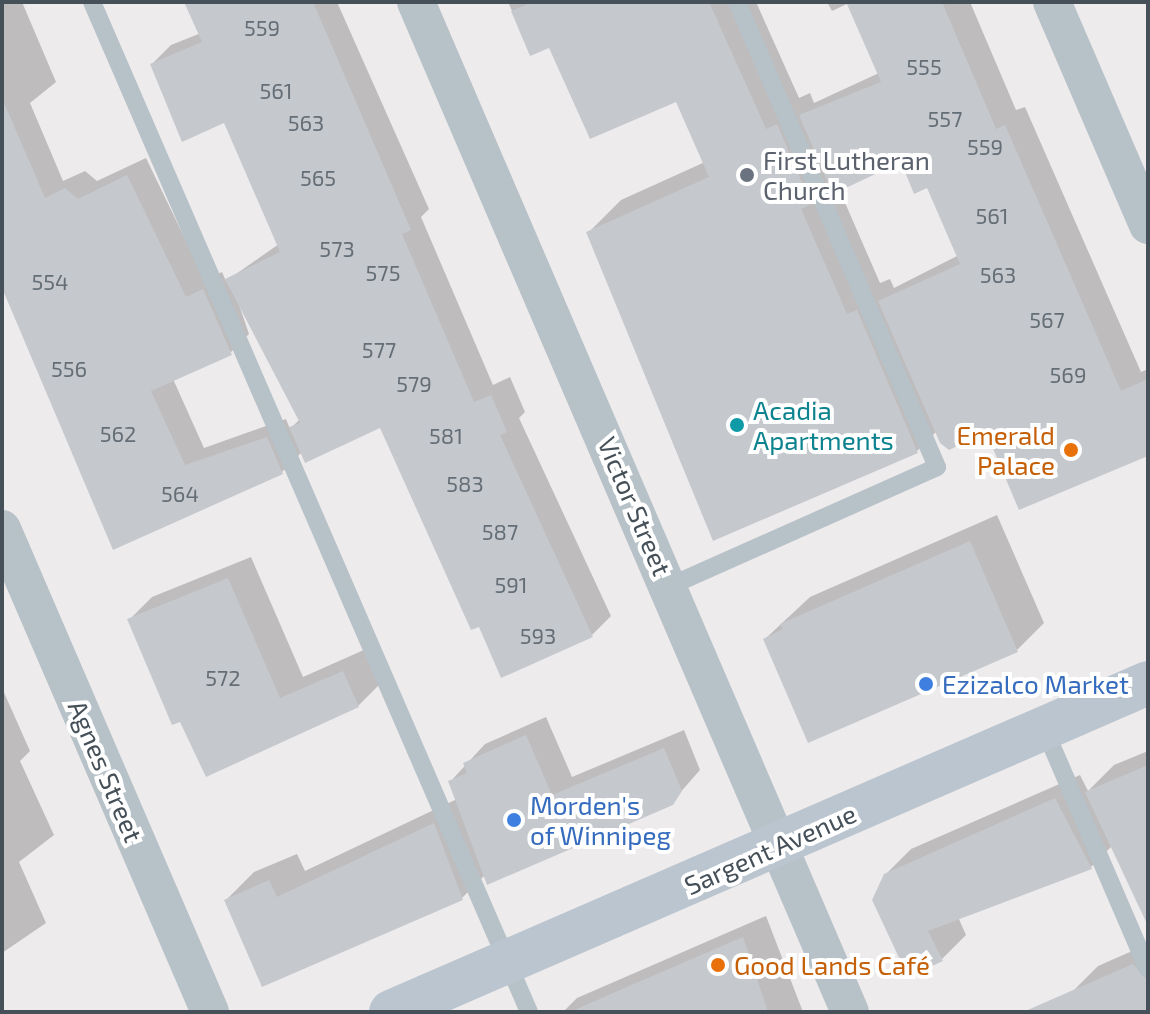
<!DOCTYPE html>
<html>
<head>
<meta charset="utf-8">
<style>
	body { margin:0 }
	#map { position:relative; width:1150px; height:1014px; overflow:hidden; background:#eeebec; font-family:"Exo 2",sans-serif }
	div>[style] { position:absolute }
	.shadow>* { inset:0; background:#0003 }
	.building>* { inset:0; background:#c5c9ce }
	.service>* { height:18px; margin:-9px; padding:0 9px; transform-origin:9px; border-radius:9px; background:#b7c1c8 }
	.minor>* { height:38px; margin:-19px; padding:0 19px; transform-origin:19px; border-radius:19px; background:#b7c1c8 }
	.secondary>* { height:44px; margin:-22px; padding:0 22px; transform-origin:22px; border-radius:22px; background:#bac5cf }
	.dots>* { width:22px; height:22px; translate:-50% -50%; box-sizing:border-box; border:4px solid #fff; border-radius:50% }
	span { translate:-50% -50%; white-space:nowrap; text-align:center; line-height:1.15; -webkit-text-stroke:8px #fff; paint-order:stroke }
	.number-label { font-size:22px; color:#656e76 }
	.number-label span { -webkit-text-stroke-width:0 }
	.worship-label { font-size:26px; color:#5b616d }
	.left { translate:0 -50%; text-align:left }
	.culture-label { font-size:26px; color:#0d838f }
	.food-label { font-size:26px; color:#c56008 }
	.right { translate:-100% -50%; text-align:right }
	.street-label { font-size:26px; color:#455058 }
	.shop-label { font-size:26px; color:#366cbe }
	.frame { position:absolute; inset:0; border:4px solid #455058; pointer-events:none }
</style>
</head>
<body>
<div id="map">
	<div class="shadow">
		<div style="clip-path:polygon(evenodd,2px 2px,22px 2px,56px 82px,30px 103px,63px 181px,85px 171px,97px 181px,146px 158px,205px 280px,222px 272px,226px 281px,279px 244px,225px 120px,152px 64px,171px 45px,201px 33px,186px 2px,337px 2px,429px 209px,421px 217px,493px 385px,510px 377px,525px 412px,519px 418px,611px 616px,592px 635px,480px 624px,381px 426px,302px 452px,282px 472px,114px 547px,2px 273px,2px 2px,235px 293px,300px 419px,290px 429px,286px 419px,204px 448px,173px 379px,230px 353px,249px 334px,235px 293px)"></div>
		<div style="clip-path:polygon(evenodd,508px 2px,756px 2px,799px 98px,810px 93px,814px 103px,879px 73px,849px 3px,832px 11px,827px 2px,970px 2px,1016px 110px,1025px 107px,1141px 372px,1148px 369px,1148px 453px,987px 430px,937px 431px,917px 451px,588px 233px,621px 200px,705px 162px,677px 99px,550px 45px,531px 53px,508px 2px,902px 160px,928px 186px,959px 255px,894px 288px,890px 279px,880px 283px,839px 189px,902px 160px)"></div>
		<div style="clip-path:polygon(997px 515px,1044px 623px,1017px 650px,765px 639px,810px 597px)"></div>
		<div style="clip-path:polygon(251px 557px,303px 677px,366px 649px,381px 683px,358px 706px,182px 719px,130px 619px,152px 597px)"></div>
		<div style="clip-path:polygon(2px 688px,30px 751px,20px 761px,54px 835px,19px 862px,46px 923px,2px 953px)"></div>
		<div style="clip-path:polygon(546px 717px,572px 777px,684px 730px,700px 770px,671px 803px,485px 875px,462px 898px,226px 900px,254px 872px,297px 854px,305px 871px,457px 799px,450px 782px,485px 744px)"></div>
		<div style="clip-path:polygon(1148px 751px,1148px 924px,1112px 846px,1091px 867px,958px 917px,966px 935px,942px 959px,885px 875px,911px 849px,1080px 775px,1088px 791px,1114px 765px)"></div>
		<div style="clip-path:polygon(766px 916px,803px 1012px,563px 1012px,577px 998px)"></div>
		<div style="clip-path:polygon(1148px 944px,1148px 1012px,1025px 1012px,1074px 990px,1098px 966px)"></div>
	</div>
	<div class="building">
		<div style="clip-path:polygon(184px 2px,313px 2px,411px 230px,402px 234px,474px 402px,491px 395px,507px 432px,500px 435px,593px 637px,501px 678px,479px 627px,471px 630px,380px 428px,305px 463px,289px 427px,300px 423px,225px 279px,280px 252px,224px 123px,182px 142px,150px 64px,202px 42px)"></div>
		<div style="clip-path:polygon(532px 2px,709px 2px,766px 129px,777px 124px,811px 204px,801px 209px,847px 314px,857px 310px,918px 453px,713px 541px,586px 232px,709px 177px,676px 102px,590px 139px,549px 48px,530px 56px,511px 11px)"></div>
		<div style="clip-path:polygon(846px 2px,942px 2px,996px 129px,1005px 125px,1121px 391px,1148px 379px,1148px 456px,1019px 510px,986px 432px,949px 450px,940px 443px,878px 301px,960px 264px,927px 188px,914px 194px,901px 162px,833px 194px,799px 115px,881px 82px)"></div>
		<div style="clip-path:polygon(2px 98px,45px 198px,65px 188px,78px 199px,127px 175px,186px 297px,203px 289px,232px 355px,151px 391px,185px 465px,267px 437px,283px 474px,113px 550px,2px 288px)"></div>
		<div style="clip-path:polygon(970px 541px,1018px 652px,808px 743px,763px 639px,783px 629px,780px 624px)"></div>
		<div style="clip-path:polygon(228px 578px,280px 698px,343px 671px,359px 707px,206px 777px,180px 722px,172px 725px,127px 619px)"></div>
		<div style="clip-path:polygon(526px 735px,552px 795px,664px 748px,682px 791px,673px 805px,487px 885px,448px 781px,467px 773px,463px 763px)"></div>
		<div style="clip-path:polygon(1148px 765px,1148px 926px,1085px 792px)"></div>
		<div style="clip-path:polygon(1055px 798px,1092px 869px,928px 931px,943px 961px,908px 977px,872px 900px,884px 874px)"></div>
		<div style="clip-path:polygon(434px 823px,463px 900px,262px 987px,224px 900px,269px 880px,277px 897px)"></div>
		<div style="clip-path:polygon(743px 937px,768px 1012px,570px 1012px,650px 977px)"></div>
		<div style="clip-path:polygon(1133px 964px,1148px 981px,1148px 1012px,1023px 1012px)"></div>
	</div>
	<div class="service">
		<div style="left:92px;top:2px;width:1100px;rotate:66.6deg"></div>
		<div style="left:670px;top:586px;width:292px;rotate:-24deg"></div>
		<div style="left:937px;top:467px;width:506px;rotate:-113.27deg"></div>
		<div style="left:1044px;top:728px;width:262px;rotate:66.7deg"></div>
	</div>
	<div class="minor">
		<div style="left:416px;top:2px;width:1099px;rotate:66.75deg"></div>
		<div style="left:1052px;top:2px;width:243px;rotate:66.7deg"></div>
		<div style="left:2px;top:529px;width:526px;rotate:66.7deg"></div>
	</div>
	<div class="secondary">
		<div style="left:391px;top:1012px;width:825px;rotate:-23.49deg"></div>
	</div>
	<div class="dots">
		<div style="left:747px;top:175px;background:#6b7280"></div>
		<div style="left:737px;top:425px;background:#0f9aa8"></div>
		<div style="left:1071px;top:450px;background:#e8710a"></div>
		<div style="left:926px;top:684px;background:#3f7fe0"></div>
		<div style="left:514px;top:820px;background:#3f7fe0"></div>
		<div style="left:718px;top:965px;background:#e8710a"></div>
	</div>
	<div class="number-label">
		<span style="left:262px;top:28px">559</span>
		<span style="left:924px;top:67px">555</span>
		<span style="left:276px;top:91px">561</span>
		<span style="left:945px;top:119px">557</span>
		<span style="left:306px;top:123px">563</span>
		<span style="left:985px;top:147px">559</span>
		<span style="left:318px;top:178px">565</span>
		<span style="left:992px;top:216px">561</span>
		<span style="left:337px;top:249px">573</span>
		<span style="left:383px;top:273px">575</span>
		<span style="left:998px;top:275px">563</span>
		<span style="left:50px;top:282px">554</span>
		<span style="left:1047px;top:320px">567</span>
		<span style="left:379px;top:350px">577</span>
		<span style="left:69px;top:369px">556</span>
		<span style="left:1068px;top:375px">569</span>
		<span style="left:414px;top:384px">579</span>
		<span style="left:118px;top:434px">562</span>
		<span style="left:446px;top:436px">581</span>
		<span style="left:465px;top:484px">583</span>
		<span style="left:180px;top:494px">564</span>
		<span style="left:500px;top:532px">587</span>
		<span style="left:511px;top:585px">591</span>
		<span style="left:538px;top:636px">593</span>
		<span style="left:223px;top:678px">572</span>
	</div>
	<div class="worship-label">
		<span class="left" style="left:763px;top:175px">First Lutheran<br>Church</span>
	</div>
	<div class="culture-label">
		<span class="left" style="left:753px;top:425px">Acadia<br>Apartments</span>
	</div>
	<div class="food-label">
		<span class="right" style="left:1055px;top:450px">Emerald<br>Palace</span>
		<span class="left" style="left:734px;top:965px">Good Lands Café</span>
	</div>
	<div class="street-label">
		<span style="left:635px;top:506px;rotate:67deg">Victor Street</span>
		<span style="left:106px;top:771px;rotate:67deg">Agnes Street</span>
		<span style="left:770px;top:849px;rotate:-24deg">Sargent Avenue</span>
	</div>
	<div class="shop-label">
		<span class="left" style="left:942px;top:684px">Ezizalco Market</span>
		<span class="left" style="left:530px;top:820px">Morden's<br>of Winnipeg</span>
	</div>
	<div class="frame"></div>
</div>
</body>
</html>
